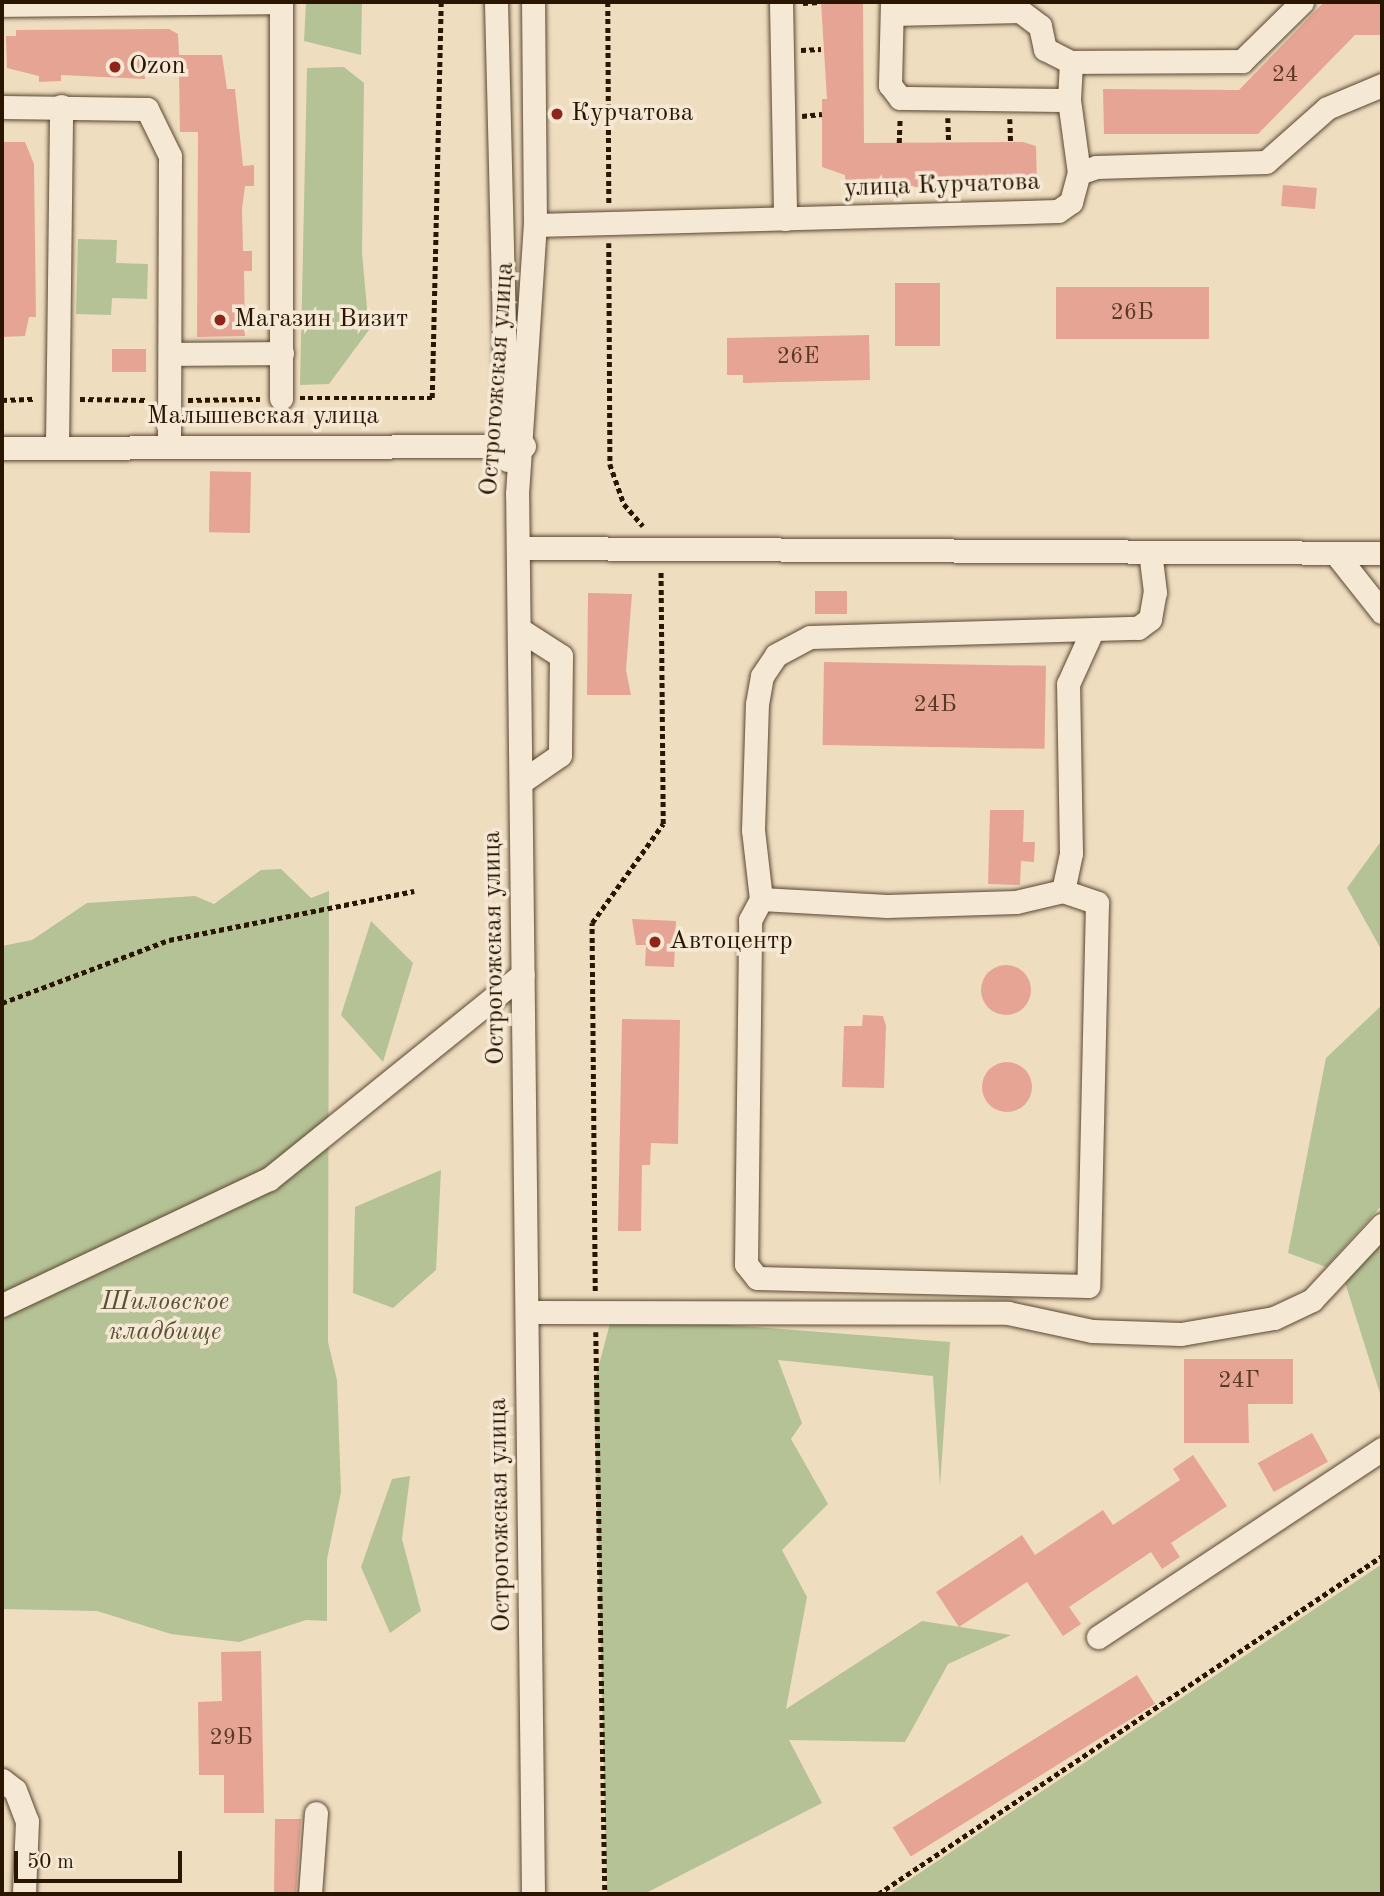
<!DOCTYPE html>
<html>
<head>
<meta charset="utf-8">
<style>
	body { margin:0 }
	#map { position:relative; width:1384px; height:1896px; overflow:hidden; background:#efddc0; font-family:"Old Standard TT",serif }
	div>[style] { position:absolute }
	.green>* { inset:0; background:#b5c296 }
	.building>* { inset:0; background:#e6a494; transform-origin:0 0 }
	.round { border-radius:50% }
	.path>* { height:4.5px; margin-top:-2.25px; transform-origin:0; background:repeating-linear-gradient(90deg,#291500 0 5px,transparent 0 8.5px) }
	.roads { filter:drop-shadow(0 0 2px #5a4730) drop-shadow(0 0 2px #5a4730) }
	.minor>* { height:23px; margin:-11.5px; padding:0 11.5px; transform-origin:11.5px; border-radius:11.5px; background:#f5e9d6 }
	.dots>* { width:19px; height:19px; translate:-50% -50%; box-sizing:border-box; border:4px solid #f5e9d6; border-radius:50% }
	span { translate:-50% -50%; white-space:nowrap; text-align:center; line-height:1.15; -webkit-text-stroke:7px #f5e9d6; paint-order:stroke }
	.number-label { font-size:23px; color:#583925 }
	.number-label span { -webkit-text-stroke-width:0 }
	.poi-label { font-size:26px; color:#291500 }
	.left { translate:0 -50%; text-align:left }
	.street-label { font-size:26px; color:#291500 }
	.park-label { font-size:26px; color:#5a5234; font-style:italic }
	.frame { position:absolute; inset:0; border:4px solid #291500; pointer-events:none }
	.scale { position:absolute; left:14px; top:1851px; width:168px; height:32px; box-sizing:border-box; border:4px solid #291500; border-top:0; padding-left:9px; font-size:21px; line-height:24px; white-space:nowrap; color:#291500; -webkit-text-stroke:5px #f5e9d6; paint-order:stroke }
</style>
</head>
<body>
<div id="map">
	<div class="green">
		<div style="clip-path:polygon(306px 2px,362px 2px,361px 55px,304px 41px)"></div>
		<div style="clip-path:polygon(344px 67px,364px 83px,362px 253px,369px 330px,329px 384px,300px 385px,307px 68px)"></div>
		<div style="clip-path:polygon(78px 239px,117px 240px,116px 263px,148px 264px,147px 299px,112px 298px,111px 315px,76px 314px)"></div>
		<div style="clip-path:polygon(1382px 840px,1382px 951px,1347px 888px)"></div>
		<div style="clip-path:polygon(281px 869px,311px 898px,329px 891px,328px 1342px,337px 1380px,341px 1492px,327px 1559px,327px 1621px,306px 1620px,239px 1642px,171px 1634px,97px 1611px,2px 1609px,2px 946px,32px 940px,87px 903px,195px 896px,214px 904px,261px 870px)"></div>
		<div style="clip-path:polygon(371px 921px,413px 963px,383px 1062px,341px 1015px)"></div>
		<div style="clip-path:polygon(1382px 1005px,1382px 1205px,1326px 1267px,1288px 1253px,1326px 1058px)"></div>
		<div style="clip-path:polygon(441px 1170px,436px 1270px,393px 1308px,353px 1293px,355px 1207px)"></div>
		<div style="clip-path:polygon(1382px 1241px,1382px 1400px,1343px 1276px)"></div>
		<div style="clip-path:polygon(612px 1316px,950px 1342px,940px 1486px,933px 1376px,778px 1360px,802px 1423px,791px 1439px,828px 1504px,782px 1550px,807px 1597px,786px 1709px,922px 1621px,1011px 1635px,948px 1664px,905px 1742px,789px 1740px,822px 1803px,644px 1894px,607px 1894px,594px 1383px)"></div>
		<div style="clip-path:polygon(410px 1476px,402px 1539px,421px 1611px,390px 1633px,361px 1567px,392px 1479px)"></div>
		<div style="clip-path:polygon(1382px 1564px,1382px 1894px,888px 1894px)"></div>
	</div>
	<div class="building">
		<div style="clip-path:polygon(821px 2px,863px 2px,864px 143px,1023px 142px,1036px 146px,1037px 185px,846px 188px,845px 175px,822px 167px,822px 99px,827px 99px)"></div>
		<div style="clip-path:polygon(1324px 2px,1382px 2px,1382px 35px,1355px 35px,1258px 134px,1104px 134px,1103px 89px,1239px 90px)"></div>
		<div style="clip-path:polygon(169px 29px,178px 34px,179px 55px,222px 55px,227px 89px,235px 89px,243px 166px,254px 165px,254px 186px,245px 186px,242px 209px,243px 251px,252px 251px,252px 271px,244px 271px,245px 336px,197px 337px,198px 132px,180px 132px,179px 73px,145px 73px,145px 79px,61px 75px,61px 81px,39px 82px,39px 76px,7px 68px,6px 36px,16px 36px,16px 30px)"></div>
		<div style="clip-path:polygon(2px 142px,25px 142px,34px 164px,36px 317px,29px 317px,25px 336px,2px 337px)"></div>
		<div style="left:1283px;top:185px;width:34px;height:21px;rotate:5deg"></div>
		<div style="left:895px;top:283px;width:45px;height:63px"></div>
		<div style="left:1056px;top:287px;width:153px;height:52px"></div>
		<div style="clip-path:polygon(869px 335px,870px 380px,743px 383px,743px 375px,727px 375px,727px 338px)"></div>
		<div style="left:112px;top:349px;width:34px;height:23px"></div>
		<div style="left:251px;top:472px;width:61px;height:41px;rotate:91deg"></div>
		<div style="left:815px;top:591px;width:32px;height:23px"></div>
		<div style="clip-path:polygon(588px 593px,632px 594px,626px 670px,631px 695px,587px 695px)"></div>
		<div style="left:824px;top:662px;width:222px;height:83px;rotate:1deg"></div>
		<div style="clip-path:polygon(990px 810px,1024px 810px,1023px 842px,1035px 842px,1034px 862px,1021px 861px,1020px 885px,988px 884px)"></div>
		<div style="clip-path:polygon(632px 919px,676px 921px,674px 967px,645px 966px,646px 945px,636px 945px)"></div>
		<div class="round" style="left:981px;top:965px;width:50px;height:50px"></div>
		<div style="clip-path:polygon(863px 1015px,883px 1016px,886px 1026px,884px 1088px,842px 1087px,844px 1026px,862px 1026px)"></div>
		<div style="clip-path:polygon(622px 1019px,680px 1020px,678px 1144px,651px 1143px,650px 1165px,642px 1165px,641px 1231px,618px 1231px)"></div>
		<div class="round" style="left:982px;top:1062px;width:50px;height:50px"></div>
		<div style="clip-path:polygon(1184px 1359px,1293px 1359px,1293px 1404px,1248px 1404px,1249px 1443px,1184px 1443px)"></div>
		<div style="left:1312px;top:1433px;width:33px;height:62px;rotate:61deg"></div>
		<div style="clip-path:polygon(1193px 1455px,1227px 1506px,1171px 1543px,1180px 1557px,1162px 1569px,1151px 1552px,1069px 1607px,1081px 1624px,1063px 1636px,1027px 1582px,959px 1627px,936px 1592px,1022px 1535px,1035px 1555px,1103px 1510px,1113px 1525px,1180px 1480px,1173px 1469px)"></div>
		<div style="clip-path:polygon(261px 1651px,264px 1813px,224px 1813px,224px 1775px,199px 1775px,198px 1702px,222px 1701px,221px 1652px)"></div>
		<div style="left:1137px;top:1675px;width:34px;height:288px;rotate:58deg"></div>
		<div style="clip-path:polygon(275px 1819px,301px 1819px,296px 1894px,274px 1894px)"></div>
	</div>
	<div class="path">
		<div style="left:608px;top:2px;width:201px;rotate:89.7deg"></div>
		<div style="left:803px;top:3px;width:16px;rotate:-4deg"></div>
		<div style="left:801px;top:50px;width:20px;rotate:-3deg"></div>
		<div style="left:802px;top:116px;width:20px;rotate:-6deg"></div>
		<div style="left:948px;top:118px;width:23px;rotate:88deg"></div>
		<div style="left:1010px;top:119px;width:24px;rotate:88deg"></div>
		<div style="left:899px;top:143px;width:24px;rotate:-88deg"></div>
		<div style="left:609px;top:243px;width:221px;rotate:89.7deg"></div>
		<div style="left:610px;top:464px;width:42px;rotate:70.7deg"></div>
		<div style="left:624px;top:504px;width:29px;rotate:49deg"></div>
		<div style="left:300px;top:398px;width:132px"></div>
		<div style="left:432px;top:398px;width:396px;rotate:-88.7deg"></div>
		<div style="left:80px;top:399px;width:68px;rotate:0.8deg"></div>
		<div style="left:2px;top:400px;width:34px;rotate:-2deg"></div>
		<div style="left:188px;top:400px;width:72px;rotate:-0.8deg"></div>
		<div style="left:2px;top:1003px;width:178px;rotate:-20.7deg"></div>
		<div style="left:169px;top:940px;width:250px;rotate:-11.3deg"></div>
		<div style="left:595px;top:1291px;width:368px;rotate:-90.5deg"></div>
		<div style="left:592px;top:923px;width:122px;rotate:-54.4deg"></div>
		<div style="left:663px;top:824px;width:253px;rotate:-90.5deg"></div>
		<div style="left:596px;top:1332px;width:562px;rotate:89.08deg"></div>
		<div style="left:878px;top:1894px;width:607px;rotate:-33.85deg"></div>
	</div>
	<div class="roads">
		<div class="minor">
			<div style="left:496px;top:2px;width:458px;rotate:88.6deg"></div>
			<div style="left:781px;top:2px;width:217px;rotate:88.9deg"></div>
			<div style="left:892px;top:2px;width:83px;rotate:91.4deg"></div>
			<div style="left:890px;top:85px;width:16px;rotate:52deg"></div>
			<div style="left:900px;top:98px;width:169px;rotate:0.7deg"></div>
			<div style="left:1069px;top:100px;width:74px;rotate:82.2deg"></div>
			<div style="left:2px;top:5px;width:279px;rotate:-0.6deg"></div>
			<div style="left:892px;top:14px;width:128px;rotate:-1.3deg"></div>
			<div style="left:1020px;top:11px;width:25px;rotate:37deg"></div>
			<div style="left:1040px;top:26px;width:24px;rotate:78deg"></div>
			<div style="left:1045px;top:49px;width:29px;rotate:27deg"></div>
			<div style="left:1069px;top:100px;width:38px;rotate:-87deg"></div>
			<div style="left:1071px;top:62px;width:171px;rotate:-0.3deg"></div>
			<div style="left:1242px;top:61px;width:84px;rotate:-44.5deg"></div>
			<div style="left:2px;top:107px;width:145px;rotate:0.8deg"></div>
			<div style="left:147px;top:109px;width:52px;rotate:63.9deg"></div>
			<div style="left:170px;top:156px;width:288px;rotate:90.2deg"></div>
			<div style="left:535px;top:225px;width:523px;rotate:-1.53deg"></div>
			<div style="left:1058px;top:211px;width:16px;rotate:-35deg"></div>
			<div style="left:1071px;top:202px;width:30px;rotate:-75deg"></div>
			<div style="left:1079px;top:173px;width:18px;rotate:-19deg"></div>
			<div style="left:1096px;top:167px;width:170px;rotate:-1.7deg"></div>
			<div style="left:1266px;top:162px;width:81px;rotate:-41.5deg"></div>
			<div style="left:1327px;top:108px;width:60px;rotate:-22.7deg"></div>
			<div style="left:170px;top:354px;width:112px;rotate:-0.5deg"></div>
			<div style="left:281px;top:398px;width:396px;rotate:-90deg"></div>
			<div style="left:57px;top:447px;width:341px;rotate:-89.3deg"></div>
			<div style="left:2px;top:448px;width:522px;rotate:-0.22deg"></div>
			<div style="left:519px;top:548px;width:863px;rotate:0.33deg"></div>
			<div style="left:1336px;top:554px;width:74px;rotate:51.6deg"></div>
			<div style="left:519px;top:629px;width:50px;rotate:32.7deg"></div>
			<div style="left:561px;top:656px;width:99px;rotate:90.6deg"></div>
			<div style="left:560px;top:755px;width:47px;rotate:145.3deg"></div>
			<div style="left:1063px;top:891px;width:36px;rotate:19deg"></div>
			<div style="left:1097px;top:903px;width:383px;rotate:91.3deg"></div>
			<div style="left:1088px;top:1286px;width:331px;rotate:-178.6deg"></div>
			<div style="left:757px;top:1278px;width:18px;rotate:-128deg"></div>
			<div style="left:746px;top:1264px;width:344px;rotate:-89.3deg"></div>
			<div style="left:750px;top:920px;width:24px;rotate:-62deg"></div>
			<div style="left:761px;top:899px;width:126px;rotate:3.2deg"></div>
			<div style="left:887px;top:906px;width:129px;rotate:-1.8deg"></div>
			<div style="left:1016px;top:902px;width:48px;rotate:-13.2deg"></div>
			<div style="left:1063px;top:891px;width:39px;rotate:-78deg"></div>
			<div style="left:1071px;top:853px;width:169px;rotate:-91deg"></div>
			<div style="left:1068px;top:684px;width:58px;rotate:-65.6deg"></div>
			<div style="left:761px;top:899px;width:69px;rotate:-96.6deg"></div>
			<div style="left:753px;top:830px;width:126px;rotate:-88.2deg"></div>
			<div style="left:757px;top:704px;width:28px;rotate:-80deg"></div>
			<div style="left:762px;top:676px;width:25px;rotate:-56deg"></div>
			<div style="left:776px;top:655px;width:38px;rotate:-28deg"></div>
			<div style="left:810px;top:637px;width:328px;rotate:-1.6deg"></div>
			<div style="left:1138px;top:628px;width:15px;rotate:-37deg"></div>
			<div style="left:1150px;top:619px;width:27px;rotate:-80deg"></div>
			<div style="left:1155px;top:592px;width:38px;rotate:-97deg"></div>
			<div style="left:2px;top:1305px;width:295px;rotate:-25.3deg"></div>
			<div style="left:269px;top:1179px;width:326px;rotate:-38.9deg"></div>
			<div style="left:527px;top:1312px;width:481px;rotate:0.1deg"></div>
			<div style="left:1008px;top:1313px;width:86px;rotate:12.1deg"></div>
			<div style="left:1092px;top:1331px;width:89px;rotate:1.9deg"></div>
			<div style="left:1181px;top:1334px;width:94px;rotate:-9.8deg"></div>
			<div style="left:1274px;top:1318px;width:42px;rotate:-25.3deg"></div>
			<div style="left:1312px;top:1300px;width:103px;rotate:-47deg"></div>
			<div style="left:1098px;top:1637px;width:341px;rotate:-33.5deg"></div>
			<div style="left:2px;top:1780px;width:16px;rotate:38deg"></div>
			<div style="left:15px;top:1790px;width:33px;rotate:69deg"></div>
			<div style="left:27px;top:1821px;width:73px;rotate:92.4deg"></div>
			<div style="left:310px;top:1894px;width:81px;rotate:-85.8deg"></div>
			<div style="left:533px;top:1894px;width:1400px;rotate:-90.65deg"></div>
			<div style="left:517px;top:494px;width:270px;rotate:-86.2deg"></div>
			<div style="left:535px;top:225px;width:223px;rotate:-90.5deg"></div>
		</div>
	</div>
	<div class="dots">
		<div style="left:115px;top:67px;background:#8f2418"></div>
		<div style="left:557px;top:114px;background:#8f2418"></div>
		<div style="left:220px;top:320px;background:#8f2418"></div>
		<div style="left:655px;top:942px;background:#8f2418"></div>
	</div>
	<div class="number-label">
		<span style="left:1285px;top:75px">24</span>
		<span style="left:1132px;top:313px">26Б</span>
		<span style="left:798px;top:357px">26Е</span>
		<span style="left:935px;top:705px">24Б</span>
		<span style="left:1239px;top:1381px">24Г</span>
		<span style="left:231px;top:1738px">29Б</span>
	</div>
	<div class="poi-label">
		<span class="left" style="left:129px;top:67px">Ozon</span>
		<span class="left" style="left:571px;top:114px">Курчатова</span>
		<span class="left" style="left:234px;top:320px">Магазин Визит</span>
		<span class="left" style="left:669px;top:942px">Автоцентр</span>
	</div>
	<div class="street-label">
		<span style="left:942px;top:186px;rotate:-2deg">улица Курчатова</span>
		<span style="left:498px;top:379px;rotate:-86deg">Острогожская улица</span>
		<span style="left:263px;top:417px">Малышевская улица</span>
		<span style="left:495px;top:948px;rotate:-91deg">Острогожская улица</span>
		<span style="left:501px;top:1515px;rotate:-91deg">Острогожская улица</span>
	</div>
	<div class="park-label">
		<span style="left:165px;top:1318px">Шиловское<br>кладбище</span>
	</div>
	<div class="frame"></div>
	<div class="scale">50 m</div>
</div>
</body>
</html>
